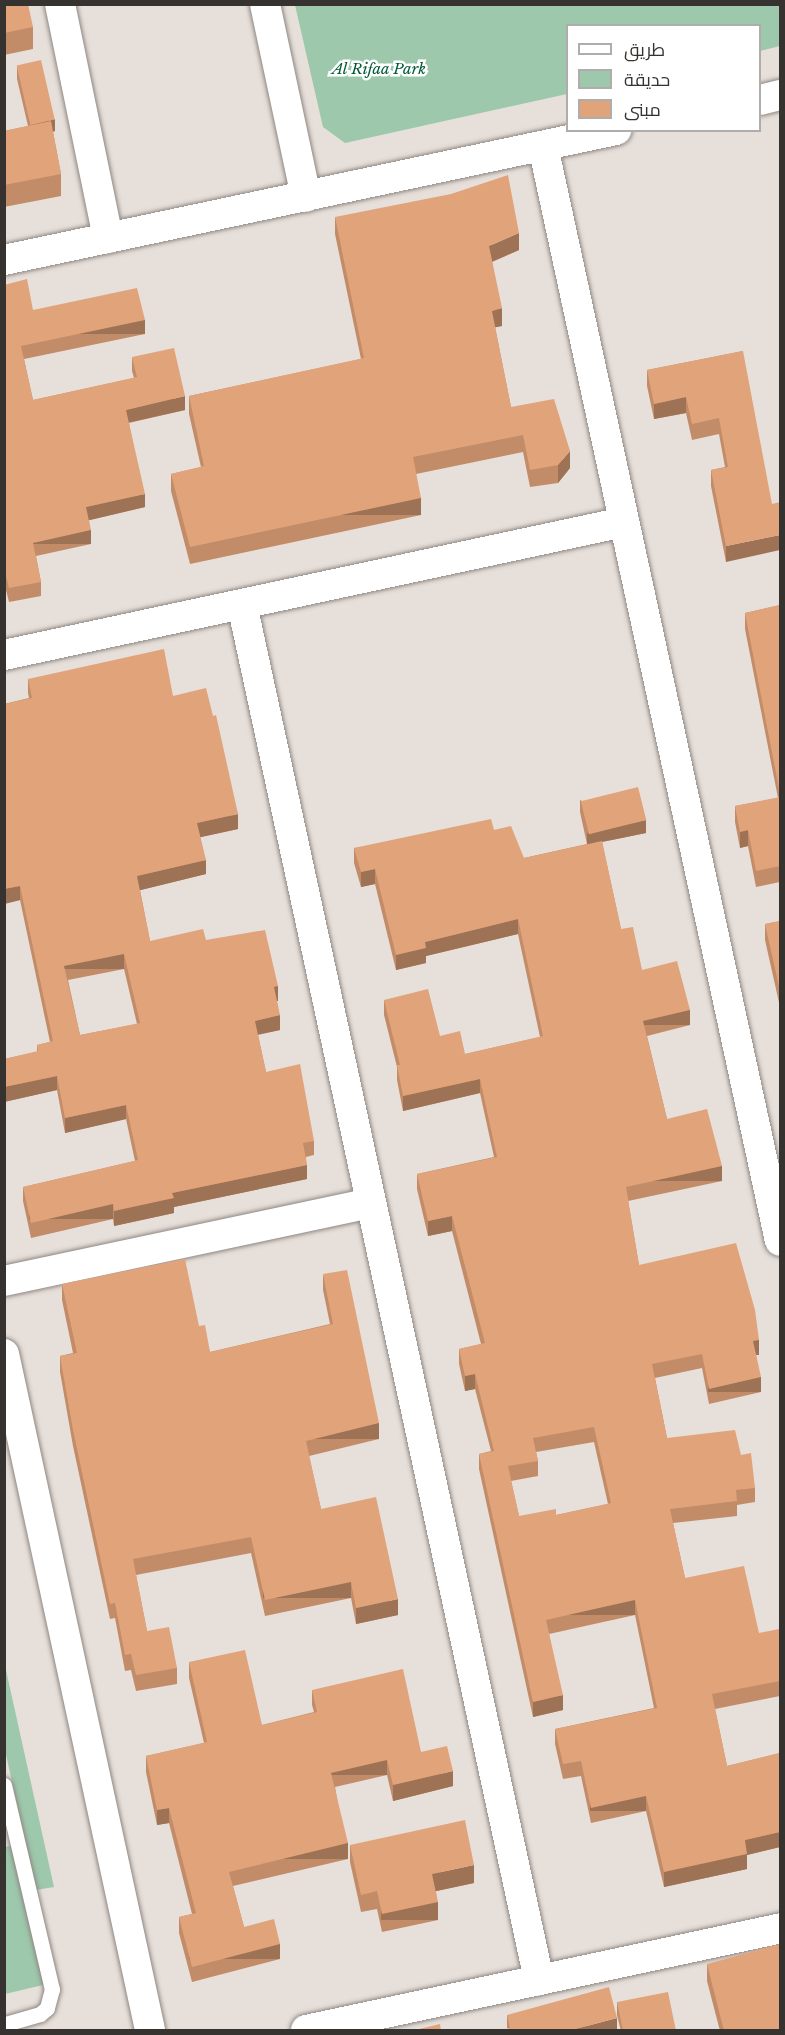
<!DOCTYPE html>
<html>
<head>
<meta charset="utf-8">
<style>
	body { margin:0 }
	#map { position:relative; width:785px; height:2035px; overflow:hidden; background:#e7dfd9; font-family:"Libre Baskerville",Cairo,serif }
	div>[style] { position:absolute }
	.green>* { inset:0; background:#9dc8ac }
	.roads { filter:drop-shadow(0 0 2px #8f8782) drop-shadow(0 0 2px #8f8782) }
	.lane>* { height:15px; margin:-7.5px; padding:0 7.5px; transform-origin:7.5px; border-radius:7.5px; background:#fff }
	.street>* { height:30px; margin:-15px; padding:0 15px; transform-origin:15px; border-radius:15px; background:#fff }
	.wall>* { inset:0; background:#c28c69 }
	.shaded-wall>* { inset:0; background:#9e7255; transform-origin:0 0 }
	.building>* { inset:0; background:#e1a37a; transform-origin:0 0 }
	span { translate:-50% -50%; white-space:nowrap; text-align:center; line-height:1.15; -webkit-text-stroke:5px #fff; paint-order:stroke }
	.park-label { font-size:15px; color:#035b34; font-style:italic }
	.frame { position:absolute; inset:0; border:6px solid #353230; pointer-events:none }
	.legend { position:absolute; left:566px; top:24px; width:195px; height:108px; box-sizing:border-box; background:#fff; border:2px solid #aeadac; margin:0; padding:8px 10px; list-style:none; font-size:18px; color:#353230 }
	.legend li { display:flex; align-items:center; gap:12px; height:30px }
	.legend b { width:30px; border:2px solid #aeadac }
</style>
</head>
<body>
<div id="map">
	<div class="green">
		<div style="clip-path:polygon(295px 5px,780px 5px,780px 46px,760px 51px,760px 26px,568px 26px,567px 94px,345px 143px,323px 127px)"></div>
		<div style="clip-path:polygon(4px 1661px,54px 1887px,36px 1890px,5px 1750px)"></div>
		<div style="clip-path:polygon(15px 1845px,47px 1984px,5px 1994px,4px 1847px)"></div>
	</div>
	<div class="roads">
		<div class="lane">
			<div style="left:4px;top:1785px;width:210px;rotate:76.8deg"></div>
			<div style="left:52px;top:1989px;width:20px;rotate:105deg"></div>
			<div style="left:47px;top:2008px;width:9px;rotate:139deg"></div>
			<div style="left:40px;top:2014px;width:37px;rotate:164deg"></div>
		</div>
		<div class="street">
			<div style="left:60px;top:4px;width:239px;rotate:78.4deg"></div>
			<div style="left:265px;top:4px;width:197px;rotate:78deg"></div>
			<div style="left:760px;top:100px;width:21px;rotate:-14deg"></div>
			<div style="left:543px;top:146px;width:1120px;rotate:77.79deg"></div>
			<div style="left:4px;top:260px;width:626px;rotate:-11.99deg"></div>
			<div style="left:242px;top:604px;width:1408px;rotate:77.82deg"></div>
			<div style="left:4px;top:655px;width:634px;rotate:-12.11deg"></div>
			<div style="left:4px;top:1281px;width:375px;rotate:-12deg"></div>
			<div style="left:4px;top:1354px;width:692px;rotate:77.81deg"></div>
			<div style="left:306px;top:2030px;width:485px;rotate:-12.1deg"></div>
		</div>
	</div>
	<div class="wall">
		<div style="clip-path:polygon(4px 4px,33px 27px,33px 49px,4px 55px)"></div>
		<div style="clip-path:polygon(17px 66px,55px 131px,53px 132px,61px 174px,61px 196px,4px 207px,4px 131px,28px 126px,17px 79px)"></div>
		<div style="clip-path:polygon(335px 217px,519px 250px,492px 262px,502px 326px,495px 327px,511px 407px,570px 468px,558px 483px,530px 487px,523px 452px,416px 474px,421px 515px,190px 564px,171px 491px,171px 474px,201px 467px,189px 414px,189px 396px,361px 359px,335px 234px)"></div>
		<div style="clip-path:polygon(4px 285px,33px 310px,145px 334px,24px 359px,33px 400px,134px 378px,132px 371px,132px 357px,185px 410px,129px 423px,145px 507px,89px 520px,91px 544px,36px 556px,41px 582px,41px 596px,9px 602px,4px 582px)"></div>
		<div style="clip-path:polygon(743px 351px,726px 562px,711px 486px,711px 470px,725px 467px,719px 434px,692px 440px,686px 413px,654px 419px,647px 386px,647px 370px)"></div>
		<div style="clip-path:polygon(780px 605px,780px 882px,756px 887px,748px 846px,740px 848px,735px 822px,735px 806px,778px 798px,745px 629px,745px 613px)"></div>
		<div style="clip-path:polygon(evenodd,28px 679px,173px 696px,238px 829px,200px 837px,206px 874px,140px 890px,150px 941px,206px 940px,278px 1001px,277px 1001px,280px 1030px,258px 1035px,266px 1072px,314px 1141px,314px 1155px,306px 1157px,307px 1179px,174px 1207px,174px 1213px,114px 1226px,113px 1219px,31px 1238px,23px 1201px,23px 1187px,135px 1161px,126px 1119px,65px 1133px,57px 1090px,4px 1102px,4px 1059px,37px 1052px,37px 1045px,50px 1042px,20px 900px,4px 904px,4px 704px,29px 698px,28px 693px,28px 679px,124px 969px,137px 1024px,80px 1035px,68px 980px,124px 969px)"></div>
		<div style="clip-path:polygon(evenodd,580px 800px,646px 833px,602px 842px,621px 929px,642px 970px,690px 1025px,647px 1036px,667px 1119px,722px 1181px,628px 1201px,639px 1265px,759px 1355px,756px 1355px,761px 1392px,709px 1404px,702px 1368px,655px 1378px,667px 1438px,741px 1455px,755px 1488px,755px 1502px,737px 1505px,737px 1516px,673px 1523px,685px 1578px,759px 1633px,780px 1639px,780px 1696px,715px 1709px,727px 1766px,780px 1753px,780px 1847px,747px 1855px,747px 1869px,664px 1887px,646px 1811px,591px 1823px,581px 1776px,563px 1779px,555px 1744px,555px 1729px,654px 1708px,635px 1615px,549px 1634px,563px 1710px,533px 1717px,479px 1469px,479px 1454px,491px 1451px,475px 1389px,465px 1391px,459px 1364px,459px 1349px,481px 1344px,452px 1231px,428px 1236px,417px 1189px,417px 1174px,494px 1157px,480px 1093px,403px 1111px,397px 1080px,397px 1067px,384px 1015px,384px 1000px,440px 1036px,465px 1054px,540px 1037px,518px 934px,426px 956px,426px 963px,396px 970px,375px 884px,361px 887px,354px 863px,354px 848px,494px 830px,524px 858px,587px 844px,580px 812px,580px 800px,594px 1442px,608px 1504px,556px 1515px,519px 1516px,511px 1481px,538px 1476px,538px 1461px,536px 1452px,594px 1442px)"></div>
		<div style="clip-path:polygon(780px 921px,780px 1007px,765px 940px,765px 924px)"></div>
		<div style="clip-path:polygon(323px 1274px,379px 1439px,309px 1456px,321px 1509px,398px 1615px,356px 1624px,351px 1598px,265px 1616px,251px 1553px,136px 1575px,147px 1631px,177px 1668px,177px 1684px,136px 1691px,131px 1670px,125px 1671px,115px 1618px,110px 1619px,73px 1446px,60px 1372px,60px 1356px,73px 1353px,62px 1300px,62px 1284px,199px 1326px,210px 1352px,330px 1324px,323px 1290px)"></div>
		<div style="clip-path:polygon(189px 1662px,262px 1725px,314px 1712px,312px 1705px,312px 1690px,421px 1752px,453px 1786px,393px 1801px,387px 1775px,335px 1787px,348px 1859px,233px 1886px,244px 1927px,280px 1959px,192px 1982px,179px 1933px,179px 1917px,192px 1914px,169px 1823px,157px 1825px,146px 1772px,146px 1756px,204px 1743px,189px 1678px)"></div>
		<div style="clip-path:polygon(350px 1845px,474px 1883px,436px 1891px,438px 1920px,382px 1932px,377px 1909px,361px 1912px,350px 1862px)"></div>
		<div style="clip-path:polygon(707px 1964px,780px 2031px,720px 2031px,707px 1981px)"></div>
		<div style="clip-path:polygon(617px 2002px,676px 2031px,621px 2031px,617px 2015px)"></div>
		<div style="clip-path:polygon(507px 2015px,617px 2031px,507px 2028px)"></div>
	</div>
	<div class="shaded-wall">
		<div style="clip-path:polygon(55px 119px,55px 131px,31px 137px,31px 125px)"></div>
		<div style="clip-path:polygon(519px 233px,519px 250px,489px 263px,489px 246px)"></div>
		<div style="clip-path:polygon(502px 308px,502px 326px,492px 328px,492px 311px)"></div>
		<div style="left:145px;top:320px;width:14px;height:127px;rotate:90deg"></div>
		<div style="clip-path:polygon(185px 396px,185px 410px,126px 423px,126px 410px)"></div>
		<div style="clip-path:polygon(686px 397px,686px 413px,654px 419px,654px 404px)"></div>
		<div style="clip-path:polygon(570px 451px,570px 468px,558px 483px,558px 465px)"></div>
		<div style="clip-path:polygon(145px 494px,145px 507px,86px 521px,86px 507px)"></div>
		<div style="left:421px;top:498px;width:17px;height:236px;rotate:90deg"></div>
		<div style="left:91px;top:530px;width:14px;height:59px;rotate:90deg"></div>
		<div style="clip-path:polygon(780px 535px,780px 550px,726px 562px,726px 546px)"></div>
		<div style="clip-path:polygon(238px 814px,238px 829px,197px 838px,197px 823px)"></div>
		<div style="clip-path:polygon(646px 820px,646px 833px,587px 845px,587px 833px)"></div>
		<div style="clip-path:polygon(748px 830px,748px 846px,740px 848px,740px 832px)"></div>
		<div style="clip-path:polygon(206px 860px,206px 874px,137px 891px,137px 876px)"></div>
		<div style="clip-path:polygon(375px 869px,375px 884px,361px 887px,361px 872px)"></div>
		<div style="clip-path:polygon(20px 886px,20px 900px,4px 904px,4px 889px)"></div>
		<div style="clip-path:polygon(518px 919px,518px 934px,426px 956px,426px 963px,396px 970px,396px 955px,425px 942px)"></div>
		<div style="left:124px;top:954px;width:15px;height:61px;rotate:90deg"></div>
		<div style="left:278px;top:986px;width:15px;height:4px;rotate:90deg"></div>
		<div style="left:690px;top:1010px;width:15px;height:48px;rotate:90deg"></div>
		<div style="clip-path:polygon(280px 1015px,280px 1030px,255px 1035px,255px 1021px)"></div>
		<div style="clip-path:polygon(57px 1076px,57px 1090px,4px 1102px,4px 1087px)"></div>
		<div style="clip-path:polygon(480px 1079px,480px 1093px,403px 1111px,403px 1096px)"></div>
		<div style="clip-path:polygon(126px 1105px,126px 1119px,65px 1133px,65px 1118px)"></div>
		<div style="clip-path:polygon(307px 1165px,307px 1179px,174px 1207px,174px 1213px,114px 1226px,114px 1211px,172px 1193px)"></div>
		<div style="left:722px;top:1166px;width:15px;height:98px;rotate:90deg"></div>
		<div style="left:113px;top:1204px;width:15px;height:84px;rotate:90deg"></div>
		<div style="clip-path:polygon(452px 1216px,452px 1231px,428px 1236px,428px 1221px)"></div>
		<div style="left:759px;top:1340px;width:15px;height:6px;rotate:90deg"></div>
		<div style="clip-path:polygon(475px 1374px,475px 1389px,465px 1391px,465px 1376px)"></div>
		<div style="left:761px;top:1377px;width:15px;height:53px;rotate:90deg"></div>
		<div style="left:379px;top:1423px;width:16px;height:75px;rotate:90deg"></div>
		<div style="left:351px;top:1582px;width:16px;height:88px;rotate:90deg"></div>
		<div style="clip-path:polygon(398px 1599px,398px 1615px,356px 1624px,356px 1608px)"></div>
		<div style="left:635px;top:1600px;width:15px;height:91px;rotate:90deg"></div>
		<div style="clip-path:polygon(563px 1695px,563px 1710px,533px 1717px,533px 1702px)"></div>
		<div style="left:387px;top:1760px;width:15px;height:57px;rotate:90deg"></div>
		<div style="clip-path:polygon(453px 1771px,453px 1786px,393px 1801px,393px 1785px)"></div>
		<div style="left:646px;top:1796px;width:15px;height:56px;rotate:90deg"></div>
		<div style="clip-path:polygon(169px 1808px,169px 1823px,157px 1825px,157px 1810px)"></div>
		<div style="clip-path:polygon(780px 1832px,780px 1847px,747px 1855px,747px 1869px,664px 1887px,664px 1872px,745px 1840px)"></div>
		<div style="left:348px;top:1843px;width:16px;height:122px;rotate:90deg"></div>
		<div style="clip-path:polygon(474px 1865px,474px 1883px,432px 1892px,432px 1874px)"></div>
		<div style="left:438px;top:1902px;width:18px;height:57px;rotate:90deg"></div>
		<div style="left:280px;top:1944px;width:15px;height:91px;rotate:90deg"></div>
		<div style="clip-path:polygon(617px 2018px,617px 2031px,568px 2031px)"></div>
	</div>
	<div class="building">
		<div style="clip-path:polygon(4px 4px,28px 4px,33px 27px,4px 33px)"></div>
		<div style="left:41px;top:60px;width:61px;height:25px;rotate:77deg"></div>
		<div style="clip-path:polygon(51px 121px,61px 174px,4px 185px,4px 131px)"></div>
		<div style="clip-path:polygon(508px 175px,519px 233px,489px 246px,502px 308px,492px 311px,511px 407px,554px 399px,570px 451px,558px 465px,530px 470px,523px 435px,413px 457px,421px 498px,190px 547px,171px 474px,204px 466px,189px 396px,364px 358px,335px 217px,451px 194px)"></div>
		<div style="clip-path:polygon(27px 279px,33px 310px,137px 288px,145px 320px,21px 346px,33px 400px,137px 377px,132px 357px,174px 348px,185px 396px,126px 410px,145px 494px,86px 507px,91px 530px,33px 543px,41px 582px,9px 588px,4px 568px,4px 285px)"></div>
		<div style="clip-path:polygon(743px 351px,772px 504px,780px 502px,780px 535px,726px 546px,711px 470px,728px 467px,719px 418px,692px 424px,686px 397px,654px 404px,647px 370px)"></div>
		<div style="clip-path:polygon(780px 605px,780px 794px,745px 613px)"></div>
		<div style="clip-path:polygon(evenodd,164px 649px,173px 696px,206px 688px,213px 716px,216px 715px,238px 814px,197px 823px,206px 860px,137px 876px,150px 941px,203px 929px,206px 940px,265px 930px,278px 986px,274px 987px,280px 1015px,255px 1021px,266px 1072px,300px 1064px,314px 1141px,303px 1143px,307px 1165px,172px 1193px,174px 1198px,114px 1211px,113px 1204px,31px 1223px,23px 1187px,138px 1160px,126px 1105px,65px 1118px,57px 1076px,4px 1087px,4px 1059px,38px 1051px,37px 1045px,53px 1041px,20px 886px,4px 889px,4px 704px,32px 698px,28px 679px,164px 649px,124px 954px,140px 1023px,80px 1035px,64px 966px,124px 954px)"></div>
		<div style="left:638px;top:787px;width:34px;height:59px;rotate:76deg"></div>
		<div style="clip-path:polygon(780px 797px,780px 866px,756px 871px,748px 830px,740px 832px,735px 806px)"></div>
		<div style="clip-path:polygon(evenodd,491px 819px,494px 830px,511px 826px,524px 858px,602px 841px,621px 929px,633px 927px,642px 970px,677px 961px,690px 1010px,643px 1021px,667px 1119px,707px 1109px,722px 1166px,626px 1187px,639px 1265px,736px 1243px,755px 1310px,759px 1340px,753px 1341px,761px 1377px,709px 1389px,702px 1354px,652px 1364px,667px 1438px,735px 1430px,741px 1455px,751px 1453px,755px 1488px,736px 1490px,737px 1501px,670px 1509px,685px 1578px,744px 1566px,759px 1633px,779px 1629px,780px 1639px,780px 1681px,712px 1694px,727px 1766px,780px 1753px,780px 1832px,745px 1840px,747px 1854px,664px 1872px,646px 1796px,591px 1808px,581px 1761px,563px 1764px,555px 1729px,657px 1708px,635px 1600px,546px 1620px,563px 1695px,533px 1702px,479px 1454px,494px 1451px,475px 1374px,465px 1376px,459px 1349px,485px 1343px,452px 1216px,428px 1221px,417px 1174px,497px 1157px,480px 1079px,403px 1096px,397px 1065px,400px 1065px,384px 1000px,428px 989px,440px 1036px,460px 1031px,465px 1054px,543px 1036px,518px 919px,425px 942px,426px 948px,396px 955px,375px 869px,361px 872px,354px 848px,491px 819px,594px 1427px,611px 1503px,556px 1515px,556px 1509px,519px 1516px,508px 1466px,538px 1461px,533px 1438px,594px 1427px)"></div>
		<div style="clip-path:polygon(780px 921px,780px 991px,765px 924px)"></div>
		<div style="clip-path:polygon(185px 1259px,199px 1326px,205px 1325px,210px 1352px,333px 1324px,323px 1274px,347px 1270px,379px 1423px,306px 1441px,321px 1509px,376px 1497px,398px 1599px,356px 1608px,351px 1582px,265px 1600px,251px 1537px,133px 1559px,147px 1631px,169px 1627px,177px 1668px,136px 1675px,131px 1654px,125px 1655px,115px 1603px,110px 1604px,73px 1430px,60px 1356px,77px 1353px,62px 1284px)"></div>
		<div style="clip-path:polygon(245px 1650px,262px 1725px,317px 1712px,312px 1690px,403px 1669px,421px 1752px,447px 1746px,453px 1771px,393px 1785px,387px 1760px,331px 1773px,348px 1843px,229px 1872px,244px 1927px,274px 1919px,280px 1944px,192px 1967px,179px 1917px,196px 1913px,169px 1808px,157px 1810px,146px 1756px,207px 1742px,189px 1662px)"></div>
		<div style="clip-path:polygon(465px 1820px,474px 1865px,432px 1874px,438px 1902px,382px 1914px,377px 1891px,361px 1895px,350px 1845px)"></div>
		<div style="clip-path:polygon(780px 1944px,780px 2031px,724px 2031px,707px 1964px)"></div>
		<div style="clip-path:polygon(609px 1987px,617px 2018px,568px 2031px,497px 2031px,510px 2028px,507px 2015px)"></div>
		<div style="clip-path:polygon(668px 1992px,676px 2031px,623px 2031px,617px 2002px)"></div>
		<div style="clip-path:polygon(440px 2024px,441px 2031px,411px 2031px)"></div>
	</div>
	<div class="park-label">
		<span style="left:379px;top:69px">Al Rifaa Park</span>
	</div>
	<div class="frame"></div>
	<ul class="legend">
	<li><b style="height:8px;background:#fff"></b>طريق</li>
	<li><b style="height:16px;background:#9dc8ac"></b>حديقة</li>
	<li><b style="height:16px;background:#e1a37a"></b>مبنى</li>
	</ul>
</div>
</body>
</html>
